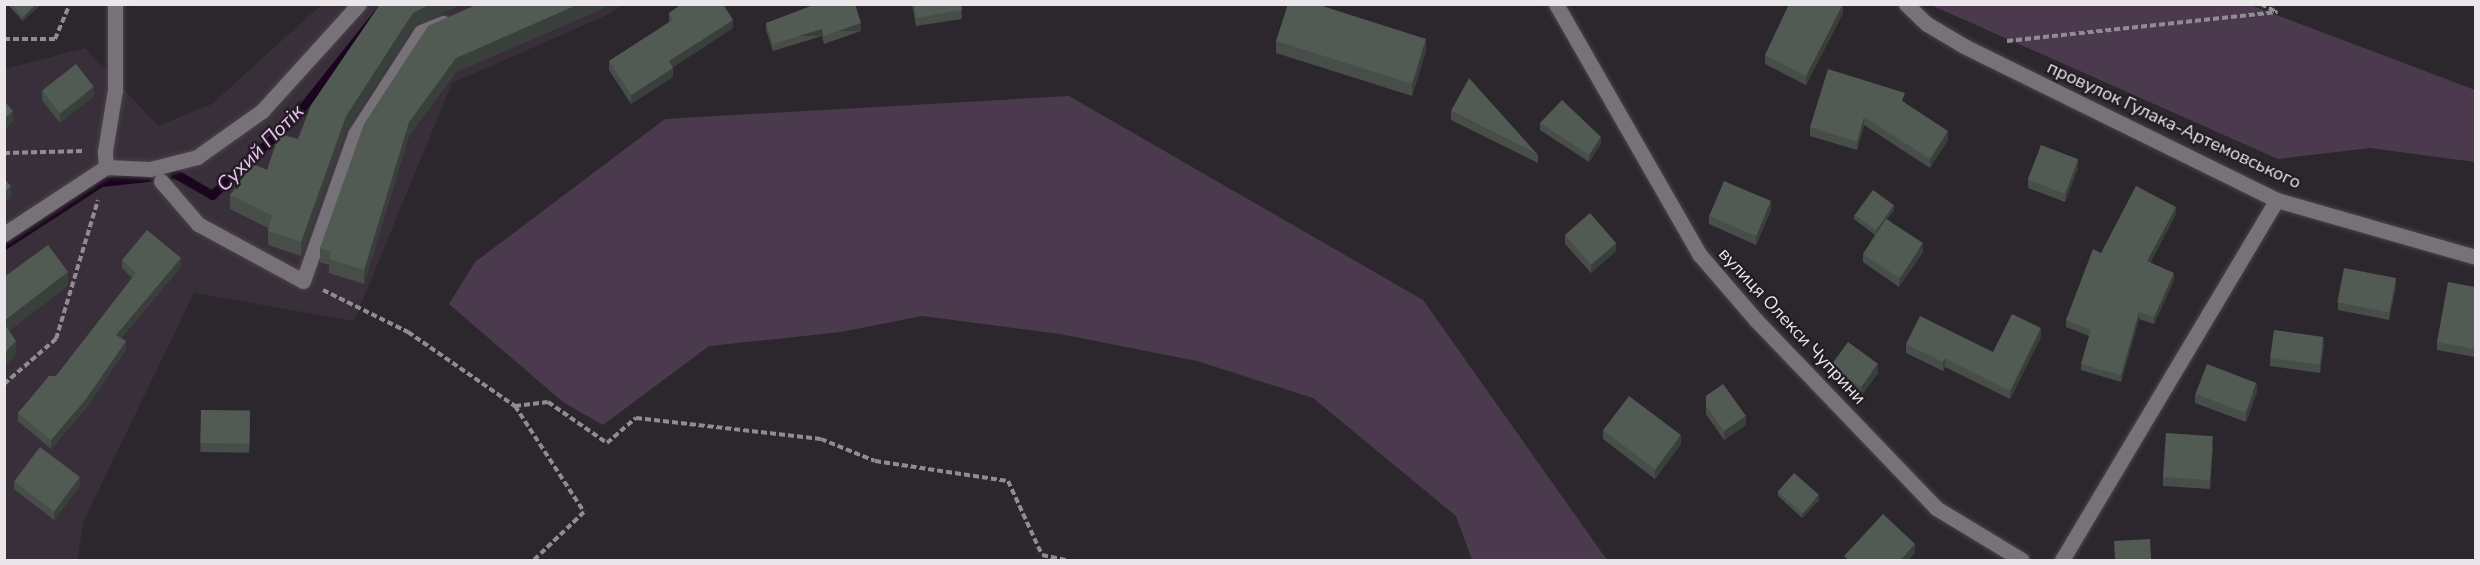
<!DOCTYPE html>
<html>
<head>
<meta charset="utf-8">
<style>
	body { margin:0 }
	#map { position:relative; width:2480px; height:565px; overflow:hidden; background:#2c272d; font-family:"Nunito Sans",sans-serif }
	div>[style] { position:absolute }
	.built>* { inset:0; background:#392f3a }
	.green>* { inset:0; background:#4b3a4d }
	.stream>* { height:9px; margin:-4.5px; padding:0 4.5px; transform-origin:4.5px; border-radius:4.5px; background:#1b051e }
	.path>* { height:4px; margin-top:-2px; transform-origin:0; background:repeating-linear-gradient(90deg,#908c91 0 6px,transparent 0 9px) }
	.roads { filter:drop-shadow(0 0 2px #484348) drop-shadow(0 0 2px #484348) }
	.minor>* { height:15px; margin:-7.5px; padding:0 7.5px; transform-origin:7.5px; border-radius:7.5px; background:#777178 }
	.wall>* { inset:0; background:#474d48; transform-origin:0 0 }
	.shaded-wall>* { inset:0; background:#393f3b; transform-origin:0 0 }
	.building>* { inset:0; background:#525a54; transform-origin:0 0 }
	span { translate:-50% -50%; white-space:nowrap; text-align:center; line-height:1.15; -webkit-text-stroke:4.5px #221d23; paint-order:stroke }
	.street-label { font-size:18px; color:#eae6ea }
	.water-label { font-size:20px; color:#f1c1f7; font-style:italic }
	.frame { position:absolute; inset:0; border:6px solid #eae6ea; pointer-events:none }
</style>
</head>
<body>
<div id="map">
	<div class="built">
		<div style="clip-path:polygon(321px 5px,622px 5px,609px 14px,452px 83px,354px 321px,194px 293px,84px 520px,77px 560px,5px 560px,5px 69px,85px 48px,158px 126px,212px 104px)"></div>
	</div>
	<div class="green">
		<div style="clip-path:polygon(1931px 5px,2250px 5px,2475px 90px,2475px 162px,2370px 148px,2278px 159px)"></div>
		<div style="clip-path:polygon(1069px 96px,1423px 300px,1607px 560px,1472px 560px,1456px 516px,1313px 398px,1197px 361px,1060px 334px,922px 316px,841px 332px,709px 346px,603px 425px,563px 402px,449px 304px,475px 262px,665px 119px)"></div>
	</div>
	<div class="stream">
		<div style="left:4px;top:245px;width:116px;rotate:-33deg"></div>
		<div style="left:101px;top:182px;width:75px;rotate:-6.1deg"></div>
		<div style="left:176px;top:174px;width:42px;rotate:30.3deg"></div>
		<div style="left:212px;top:195px;width:112px;rotate:-43.2deg"></div>
		<div style="left:294px;top:118px;width:146px;rotate:-51.4deg"></div>
	</div>
	<div class="path">
		<div style="left:2261px;top:4px;width:18px;rotate:27deg"></div>
		<div style="left:4px;top:39px;width:51px"></div>
		<div style="left:55px;top:39px;width:38px;rotate:-67deg"></div>
		<div style="left:2007px;top:41px;width:272px;rotate:-6.1deg"></div>
		<div style="left:4px;top:153px;width:81px;rotate:-1.4deg"></div>
		<div style="left:323px;top:290px;width:95px;rotate:26.3deg"></div>
		<div style="left:408px;top:332px;width:130px;rotate:34.7deg"></div>
		<div style="left:515px;top:406px;width:126px;rotate:56.9deg"></div>
		<div style="left:584px;top:512px;width:69px;rotate:136.2deg"></div>
		<div style="left:4px;top:384px;width:69px;rotate:-40.9deg"></div>
		<div style="left:56px;top:339px;width:145px;rotate:-73.2deg"></div>
		<div style="left:515px;top:406px;width:33px;rotate:-7deg"></div>
		<div style="left:548px;top:402px;width:72px;rotate:34.8deg"></div>
		<div style="left:607px;top:443px;width:38px;rotate:-41deg"></div>
		<div style="left:636px;top:418px;width:186px;rotate:6.5deg"></div>
		<div style="left:821px;top:439px;width:58px;rotate:22.2deg"></div>
		<div style="left:875px;top:461px;width:134px;rotate:8.6deg"></div>
		<div style="left:1008px;top:481px;width:81px;rotate:65.3deg"></div>
		<div style="left:1042px;top:555px;width:24px;rotate:12deg"></div>
	</div>
	<div class="roads">
		<div class="minor">
			<div style="left:1556px;top:4px;width:289px;rotate:60.2deg"></div>
			<div style="left:1700px;top:255px;width:86px;rotate:49.3deg"></div>
			<div style="left:1756px;top:320px;width:260px;rotate:46.2deg"></div>
			<div style="left:1936px;top:508px;width:100px;rotate:31.2deg"></div>
			<div style="left:1906px;top:4px;width:29px;rotate:44deg"></div>
			<div style="left:1927px;top:24px;width:43px;rotate:30.7deg"></div>
			<div style="left:1964px;top:46px;width:349px;rotate:26.2deg"></div>
			<div style="left:2277px;top:200px;width:207px;rotate:16deg"></div>
			<div style="left:106px;top:167px;width:16px;rotate:-94deg"></div>
			<div style="left:105px;top:151px;width:62px;rotate:-80.7deg"></div>
			<div style="left:115px;top:90px;width:86px;rotate:-90deg"></div>
			<div style="left:161px;top:181px;width:57px;rotate:49.3deg"></div>
			<div style="left:198px;top:224px;width:119px;rotate:28.5deg"></div>
			<div style="left:303px;top:281px;width:156px;rotate:-70.5deg"></div>
			<div style="left:355px;top:134px;width:121px;rotate:-57.1deg"></div>
			<div style="left:421px;top:32px;width:24px;rotate:-22deg"></div>
			<div style="left:4px;top:234px;width:122px;rotate:-33.3deg"></div>
			<div style="left:106px;top:167px;width:44px;rotate:2.6deg"></div>
			<div style="left:150px;top:169px;width:49px;rotate:-14.3deg"></div>
			<div style="left:197px;top:157px;width:80px;rotate:-35.3deg"></div>
			<div style="left:262px;top:111px;width:144px;rotate:-47.8deg"></div>
			<div style="left:2062px;top:560px;width:419px;rotate:-59.2deg"></div>
		</div>
	</div>
	<div class="wall">
		<div style="clip-path:polygon(7px 4px,41px 4px,23px 21px)"></div>
		<div style="clip-path:polygon(478px 4px,606px 7px,456px 72px,409px 136px,364px 284px,329px 273px,329px 265px,320px 262px,320px 248px)"></div>
		<div style="clip-path:polygon(912px 4px,961px 4px,962px 19px,916px 26px)"></div>
		<div style="clip-path:polygon(669px 13px,733px 28px,673px 67px,673px 77px,631px 104px,609px 70px,609px 61px,669px 22px)"></div>
		<div style="clip-path:polygon(1843px 13px,1806px 85px,1765px 64px,1765px 55px)"></div>
		<div style="clip-path:polygon(766px 23px,861px 31px,824px 44px,822px 36px,773px 51px,766px 30px)"></div>
		<div style="clip-path:polygon(413px 27px,346px 130px,301px 256px,268px 245px,268px 228px,230px 209px,230px 195px,267px 170px)"></div>
		<div style="clip-path:polygon(1276px 41px,1426px 51px,1412px 96px,1276px 53px)"></div>
		<div style="clip-path:polygon(42px 91px,94px 96px,60px 123px,42px 100px)"></div>
		<div style="clip-path:polygon(1905px 102px,1905px 103px,1948px 140px,1930px 168px,1864px 125px,1857px 150px,1810px 136px,1810px 127px)"></div>
		<div style="clip-path:polygon(1451px 111px,1538px 155px,1538px 163px,1451px 120px)"></div>
		<div style="clip-path:polygon(1540px 123px,1601px 144px,1589px 162px,1540px 130px)"></div>
		<div style="clip-path:polygon(2078px 168px,2065px 202px,2028px 188px,2028px 180px)"></div>
		<div style="clip-path:polygon(1771px 210px,1756px 245px,1709px 224px,1709px 216px)"></div>
		<div style="clip-path:polygon(1894px 210px,1887px 219px,1923px 252px,1899px 287px,1863px 262px,1863px 254px,1875px 235px,1854px 219px,1854px 215px)"></div>
		<div style="clip-path:polygon(2176px 214px,2150px 263px,2174px 280px,2154px 324px,2139px 319px,2121px 382px,2081px 370px,2081px 364px,2089px 336px,2066px 327px,2066px 320px,2101px 253px)"></div>
		<div style="clip-path:polygon(1565px 235px,1616px 251px,1591px 273px,1565px 244px)"></div>
		<div style="clip-path:polygon(122px 260px,181px 267px,121px 338px,126px 350px,86px 408px,51px 449px,18px 421px,18px 413px,56px 376px,132px 278px,122px 268px)"></div>
		<div style="clip-path:polygon(2396px 287px,2389px 320px,2338px 310px,2338px 302px)"></div>
		<div style="clip-path:polygon(2475px 287px,2475px 357px,2437px 350px,2437px 342px)"></div>
		<div style="clip-path:polygon(2041px 337px,2010px 399px,1945px 367px,1943px 371px,1906px 353px,1906px 344px,1993px 352px)"></div>
		<div style="clip-path:polygon(2324px 345px,2320px 373px,2270px 366px,2270px 358px)"></div>
		<div style="clip-path:polygon(1832px 366px,1878px 373px,1861px 396px,1832px 374px)"></div>
		<div style="clip-path:polygon(2257px 392px,2246px 422px,2195px 403px,2195px 394px)"></div>
		<div style="clip-path:polygon(1706px 396px,1746px 425px,1724px 440px,1706px 414px)"></div>
		<div style="left:201px;top:410px;width:49px;height:42px;rotate:1deg"></div>
		<div style="clip-path:polygon(1603px 430px,1681px 444px,1655px 479px,1603px 439px)"></div>
		<div style="clip-path:polygon(2213px 445px,2210px 489px,2163px 486px,2163px 477px)"></div>
		<div style="clip-path:polygon(14px 481px,80px 486px,54px 520px,14px 489px)"></div>
		<div style="clip-path:polygon(1778px 492px,1819px 500px,1802px 518px,1778px 496px)"></div>
	</div>
	<div class="shaded-wall">
		<div style="clip-path:polygon(36px 4px,41px 4px,23px 21px,23px 17px)"></div>
		<div style="clip-path:polygon(431px 4px,463px 4px,413px 27px,346px 130px,301px 256px,301px 242px,346px 116px,413px 13px)"></div>
		<div style="clip-path:polygon(579px 4px,609px 4px,606px 7px,456px 72px,409px 136px,364px 284px,364px 270px,409px 122px,456px 58px)"></div>
		<div style="clip-path:polygon(1843px 4px,1843px 13px,1806px 85px,1806px 76px)"></div>
		<div style="clip-path:polygon(733px 20px,733px 28px,669px 70px,669px 61px)"></div>
		<div style="left:861px;top:23px;width:8px;height:39px;rotate:90deg"></div>
		<div style="left:822px;top:29px;width:7px;height:51px;rotate:90deg"></div>
		<div style="clip-path:polygon(1426px 39px,1426px 51px,1412px 96px,1412px 84px)"></div>
		<div style="clip-path:polygon(673px 68px,673px 77px,631px 104px,631px 95px)"></div>
		<div style="clip-path:polygon(94px 87px,94px 96px,60px 123px,60px 114px)"></div>
		<div style="clip-path:polygon(13px 111px,13px 122px,4px 130px,4px 119px)"></div>
		<div style="clip-path:polygon(1864px 117px,1864px 125px,1857px 150px,1857px 142px)"></div>
		<div style="clip-path:polygon(1948px 131px,1948px 140px,1930px 168px,1930px 159px)"></div>
		<div style="clip-path:polygon(1601px 137px,1601px 144px,1589px 162px,1589px 155px)"></div>
		<div style="clip-path:polygon(2078px 159px,2078px 168px,2065px 202px,2065px 194px)"></div>
		<div style="clip-path:polygon(11px 186px,11px 197px,4px 204px,4px 193px)"></div>
		<div style="clip-path:polygon(1771px 201px,1771px 210px,1756px 245px,1756px 236px)"></div>
		<div style="clip-path:polygon(1894px 205px,1894px 210px,1876px 235px,1876px 231px)"></div>
		<div style="clip-path:polygon(2176px 207px,2176px 214px,2147px 268px,2147px 261px)"></div>
		<div style="clip-path:polygon(1616px 243px,1616px 251px,1591px 273px,1591px 264px)"></div>
		<div style="clip-path:polygon(1923px 243px,1923px 252px,1899px 287px,1899px 278px)"></div>
		<div style="clip-path:polygon(181px 258px,181px 267px,116px 343px,116px 335px)"></div>
		<div style="clip-path:polygon(68px 272px,68px 286px,4px 335px,4px 321px)"></div>
		<div style="clip-path:polygon(2174px 273px,2174px 280px,2154px 324px,2154px 317px)"></div>
		<div style="clip-path:polygon(2396px 278px,2396px 287px,2389px 320px,2389px 312px)"></div>
		<div style="clip-path:polygon(2139px 312px,2139px 319px,2121px 382px,2121px 375px)"></div>
		<div style="clip-path:polygon(2041px 328px,2041px 337px,2010px 399px,2010px 391px)"></div>
		<div style="clip-path:polygon(2324px 337px,2324px 345px,2320px 373px,2320px 364px)"></div>
		<div style="clip-path:polygon(16px 341px,16px 355px,4px 368px,4px 354px)"></div>
		<div style="clip-path:polygon(126px 341px,126px 350px,86px 408px,51px 449px,51px 440px)"></div>
		<div style="clip-path:polygon(1945px 358px,1945px 367px,1943px 371px,1943px 362px)"></div>
		<div style="clip-path:polygon(1878px 364px,1878px 373px,1861px 396px,1861px 387px)"></div>
		<div style="clip-path:polygon(2257px 383px,2257px 392px,2246px 422px,2246px 413px)"></div>
		<div style="clip-path:polygon(1746px 416px,1746px 425px,1724px 440px,1724px 431px)"></div>
		<div style="clip-path:polygon(1681px 435px,1681px 444px,1655px 479px,1655px 470px)"></div>
		<div style="clip-path:polygon(80px 477px,80px 486px,54px 520px,54px 511px)"></div>
		<div style="clip-path:polygon(1819px 495px,1819px 500px,1802px 518px,1802px 514px)"></div>
		<div style="clip-path:polygon(1915px 544px,1915px 553px,1908px 561px,1900px 561px)"></div>
	</div>
	<div class="building">
		<div style="clip-path:polygon(11px 4px,36px 4px,23px 17px)"></div>
		<div style="clip-path:polygon(380px 4px,431px 4px,413px 13px,346px 116px,301px 242px,268px 231px,272px 216px,230px 195px,253px 164px,267px 170px,279px 134px,298px 139px,311px 105px,378px 7px)"></div>
		<div style="clip-path:polygon(478px 4px,579px 4px,456px 58px,409px 122px,364px 270px,329px 259px,331px 252px,320px 248px,364px 124px,428px 26px)"></div>
		<div style="clip-path:polygon(682px 4px,723px 4px,733px 20px,669px 61px,673px 68px,631px 95px,609px 61px,673px 20px,669px 13px)"></div>
		<div style="clip-path:polygon(816px 4px,855px 4px,861px 23px,824px 36px,822px 29px,773px 44px,766px 23px)"></div>
		<div style="clip-path:polygon(914px 4px,961px 4px,962px 10px,916px 18px)"></div>
		<div style="clip-path:polygon(1288px 4px,1316px 4px,1426px 39px,1412px 84px,1276px 41px)"></div>
		<div style="clip-path:polygon(1789px 4px,1843px 4px,1806px 76px,1765px 55px)"></div>
		<div style="left:76px;top:64px;width:29px;height:43px;rotate:52deg"></div>
		<div style="clip-path:polygon(1828px 69px,1905px 93px,1902px 101px,1948px 131px,1930px 159px,1864px 117px,1857px 142px,1810px 127px)"></div>
		<div style="clip-path:polygon(1469px 78px,1538px 155px,1451px 111px)"></div>
		<div style="clip-path:polygon(1562px 100px,1601px 137px,1589px 155px,1540px 123px)"></div>
		<div style="clip-path:polygon(4px 101px,13px 111px,4px 119px)"></div>
		<div style="left:2041px;top:145px;width:40px;height:37px;rotate:21deg"></div>
		<div style="clip-path:polygon(4px 179px,11px 186px,4px 193px)"></div>
		<div style="left:1724px;top:181px;width:51px;height:38px;rotate:23deg"></div>
		<div style="clip-path:polygon(2136px 186px,2176px 207px,2147px 261px,2174px 273px,2154px 317px,2139px 312px,2121px 375px,2081px 364px,2091px 330px,2066px 320px,2093px 249px,2101px 253px)"></div>
		<div style="left:1873px;top:190px;width:26px;height:31px;rotate:36deg"></div>
		<div style="left:1590px;top:213px;width:40px;height:33px;rotate:49deg"></div>
		<div style="left:1886px;top:219px;width:44px;height:42px;rotate:33deg"></div>
		<div style="clip-path:polygon(147px 230px,181px 258px,116px 335px,126px 341px,86px 399px,51px 440px,18px 413px,49px 376px,56px 376px,136px 273px,122px 260px)"></div>
		<div style="clip-path:polygon(48px 245px,68px 272px,4px 321px,4px 277px)"></div>
		<div style="left:2344px;top:268px;width:53px;height:35px;rotate:11deg"></div>
		<div style="clip-path:polygon(2448px 282px,2475px 287px,2475px 349px,2437px 342px)"></div>
		<div style="clip-path:polygon(2012px 314px,2041px 328px,2010px 391px,1945px 358px,1943px 362px,1906px 344px,1920px 316px,1993px 352px)"></div>
		<div style="clip-path:polygon(4px 323px,16px 341px,4px 354px)"></div>
		<div style="left:2274px;top:330px;width:50px;height:28px;rotate:8deg"></div>
		<div style="left:1848px;top:342px;width:37px;height:29px;rotate:36deg"></div>
		<div style="left:2207px;top:364px;width:53px;height:32px;rotate:21deg"></div>
		<div style="clip-path:polygon(1723px 384px,1746px 416px,1724px 431px,1706px 406px,1706px 396px)"></div>
		<div style="left:1629px;top:396px;width:65px;height:43px;rotate:37deg"></div>
		<div style="left:201px;top:410px;width:49px;height:33px;rotate:1deg"></div>
		<div style="left:2166px;top:433px;width:47px;height:44px;rotate:4deg"></div>
		<div style="left:40px;top:447px;width:50px;height:43px;rotate:37deg"></div>
		<div style="left:1794px;top:473px;width:33px;height:25px;rotate:41deg"></div>
		<div style="clip-path:polygon(1883px 514px,1915px 544px,1900px 561px,1849px 561px,1844px 556px)"></div>
		<div style="left:2150px;top:539px;width:22px;height:36px;rotate:87deg"></div>
	</div>
	<div class="street-label">
		<span style="left:2174px;top:125px;rotate:25deg">провулок Гулака-Артемовського</span>
		<span style="left:1792px;top:326px;rotate:47deg">вулиця Олекси Чуприни</span>
	</div>
	<div class="water-label">
		<span style="left:260px;top:148px;rotate:-45deg">Сухий Потік</span>
	</div>
	<div class="frame"></div>
</div>
</body>
</html>
